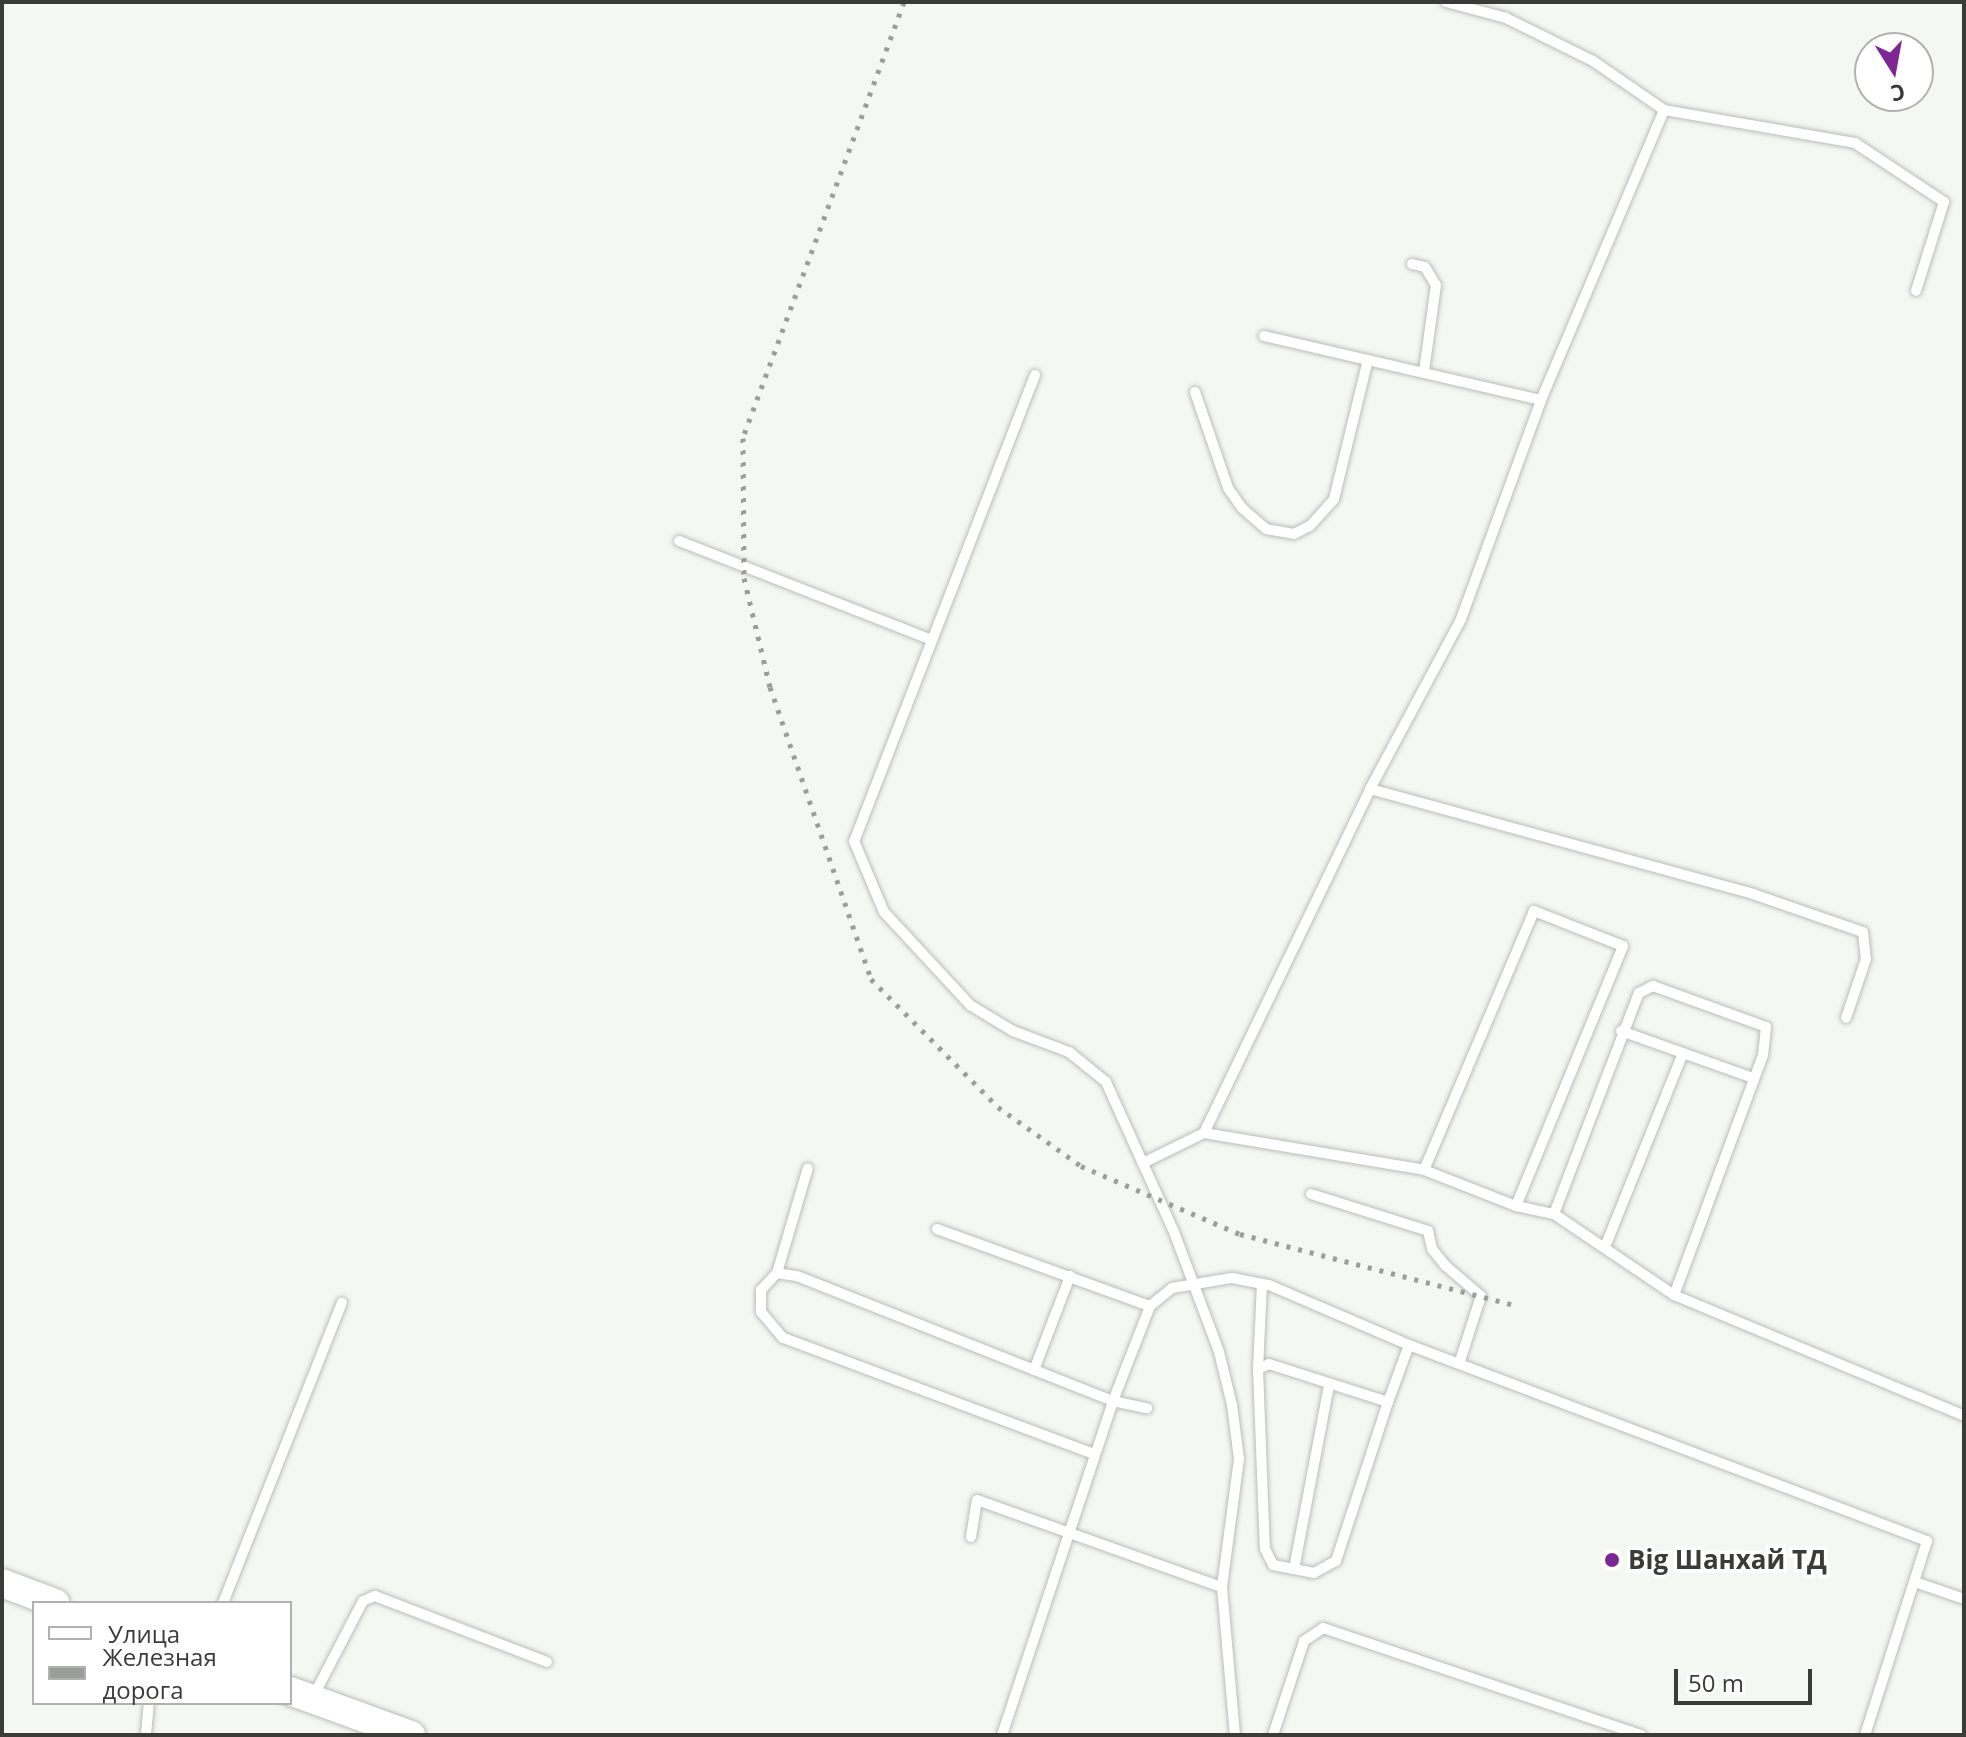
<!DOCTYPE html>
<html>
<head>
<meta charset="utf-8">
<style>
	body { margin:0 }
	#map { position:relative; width:1966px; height:1737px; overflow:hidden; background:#f4f7f2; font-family:"Open Sans",sans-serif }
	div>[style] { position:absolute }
	.roads { filter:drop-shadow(0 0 2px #babdb8) drop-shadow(0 0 2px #babdb8) }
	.service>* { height:10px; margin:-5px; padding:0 5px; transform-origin:5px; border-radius:5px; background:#fff }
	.secondary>* { height:28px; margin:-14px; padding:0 14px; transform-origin:14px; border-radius:14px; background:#fff }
	.rail>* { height:5px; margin-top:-2.5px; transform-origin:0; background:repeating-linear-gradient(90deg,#9b9d9a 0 4px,transparent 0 12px) }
	.dots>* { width:22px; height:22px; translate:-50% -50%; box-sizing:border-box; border:4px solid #fff; border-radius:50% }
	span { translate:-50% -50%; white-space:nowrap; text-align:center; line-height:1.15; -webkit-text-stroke:7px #fff; paint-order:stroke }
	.poi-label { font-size:26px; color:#3b3c3a; font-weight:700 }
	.left { translate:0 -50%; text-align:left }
	.frame { position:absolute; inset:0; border:4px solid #3b3c3a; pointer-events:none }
	.legend { position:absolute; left:32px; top:1601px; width:260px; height:104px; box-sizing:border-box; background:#fff; border:2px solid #b1b1b0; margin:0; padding:10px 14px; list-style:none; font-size:24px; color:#3b3c3a }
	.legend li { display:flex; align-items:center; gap:16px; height:40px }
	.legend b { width:40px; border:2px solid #b1b1b0 }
	.north { position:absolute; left:1854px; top:32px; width:80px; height:80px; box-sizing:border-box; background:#fff; border:2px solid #b1b1b0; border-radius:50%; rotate:169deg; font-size:22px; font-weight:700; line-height:32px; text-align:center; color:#3b3c3a }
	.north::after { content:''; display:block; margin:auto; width:28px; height:36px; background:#7d2694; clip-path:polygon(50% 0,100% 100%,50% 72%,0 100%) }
	.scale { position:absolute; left:1674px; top:1669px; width:138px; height:36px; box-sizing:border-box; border:4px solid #3b3c3a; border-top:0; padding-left:10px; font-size:24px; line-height:28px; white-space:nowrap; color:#3b3c3a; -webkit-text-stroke:6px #fff; paint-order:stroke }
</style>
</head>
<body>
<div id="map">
	<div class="roads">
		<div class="service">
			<div style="left:1446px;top:2px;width:62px;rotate:14.9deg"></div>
			<div style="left:1506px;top:18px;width:97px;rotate:26.3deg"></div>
			<div style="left:1593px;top:61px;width:86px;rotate:34.6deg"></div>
			<div style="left:1664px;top:110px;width:194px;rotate:9.8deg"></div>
			<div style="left:1855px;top:143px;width:107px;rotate:33.5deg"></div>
			<div style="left:1944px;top:202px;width:93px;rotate:107.5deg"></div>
			<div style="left:1412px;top:264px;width:13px;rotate:13deg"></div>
			<div style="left:1425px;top:267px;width:21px;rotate:59deg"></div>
			<div style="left:1436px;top:285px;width:87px;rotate:97.9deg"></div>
			<div style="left:1264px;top:336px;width:284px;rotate:13deg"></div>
			<div style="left:1035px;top:375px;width:500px;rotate:111.2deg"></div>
			<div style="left:854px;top:841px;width:77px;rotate:67.1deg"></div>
			<div style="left:884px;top:912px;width:127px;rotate:47.2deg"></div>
			<div style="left:970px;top:1005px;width:50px;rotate:31.2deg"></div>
			<div style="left:1013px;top:1031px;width:60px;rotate:20.6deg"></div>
			<div style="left:1069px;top:1052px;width:48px;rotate:39deg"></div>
			<div style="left:1106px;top:1082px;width:165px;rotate:65.6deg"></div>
			<div style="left:1174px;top:1232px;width:128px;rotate:69.4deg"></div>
			<div style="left:1219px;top:1352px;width:55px;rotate:76.2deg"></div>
			<div style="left:1232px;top:1405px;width:54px;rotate:82.6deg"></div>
			<div style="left:1239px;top:1459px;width:129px;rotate:97.6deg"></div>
			<div style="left:1222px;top:1587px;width:149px;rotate:85deg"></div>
			<div style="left:1195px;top:392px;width:102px;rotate:71deg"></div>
			<div style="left:1228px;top:488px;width:24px;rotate:55deg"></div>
			<div style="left:1242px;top:508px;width:32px;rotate:41deg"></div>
			<div style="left:1266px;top:529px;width:28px;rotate:10deg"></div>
			<div style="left:1294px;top:534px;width:18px;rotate:-27deg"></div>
			<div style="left:1310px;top:526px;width:36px;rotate:-48deg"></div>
			<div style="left:1334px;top:499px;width:143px;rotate:-76.3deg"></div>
			<div style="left:679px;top:541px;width:271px;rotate:21.4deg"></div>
			<div style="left:1370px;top:789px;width:397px;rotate:15.3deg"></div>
			<div style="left:1753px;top:894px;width:116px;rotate:19.1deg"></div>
			<div style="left:1863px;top:932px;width:27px;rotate:84deg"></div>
			<div style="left:1866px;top:959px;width:62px;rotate:108.7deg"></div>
			<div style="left:1621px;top:1031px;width:140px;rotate:19.6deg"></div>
			<div style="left:1204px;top:1133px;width:223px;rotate:9.5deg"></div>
			<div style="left:1424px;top:1170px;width:99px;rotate:21.4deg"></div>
			<div style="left:1516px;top:1206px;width:281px;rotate:-67.6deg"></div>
			<div style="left:1623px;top:946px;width:96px;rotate:-158.5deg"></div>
			<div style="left:1534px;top:911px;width:281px;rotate:113deg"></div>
			<div style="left:1143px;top:1163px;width:68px;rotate:-26.2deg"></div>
			<div style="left:1204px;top:1133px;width:382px;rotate:-64.2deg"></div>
			<div style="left:1370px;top:789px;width:193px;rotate:-61.8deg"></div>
			<div style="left:1461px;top:619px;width:233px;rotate:-69.9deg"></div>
			<div style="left:1541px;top:400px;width:315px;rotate:-67deg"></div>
			<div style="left:1311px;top:1194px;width:123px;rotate:17.5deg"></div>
			<div style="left:1428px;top:1231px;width:18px;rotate:77deg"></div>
			<div style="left:1432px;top:1249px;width:22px;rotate:51deg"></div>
			<div style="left:1446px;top:1266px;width:46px;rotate:40.6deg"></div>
			<div style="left:1481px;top:1296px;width:71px;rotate:107.9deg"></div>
			<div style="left:1516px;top:1206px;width:39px;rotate:12deg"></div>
			<div style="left:1554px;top:1214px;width:145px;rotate:34deg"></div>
			<div style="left:1674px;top:1295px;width:314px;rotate:22.6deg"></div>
			<div style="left:1554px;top:1214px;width:237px;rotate:-69deg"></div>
			<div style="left:1639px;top:993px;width:16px;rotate:-27deg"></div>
			<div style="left:1653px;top:986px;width:120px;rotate:19.9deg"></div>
			<div style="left:1766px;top:1027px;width:28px;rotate:96deg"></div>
			<div style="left:1763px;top:1055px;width:256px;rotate:110.3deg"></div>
			<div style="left:937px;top:1229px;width:226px;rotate:19.9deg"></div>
			<div style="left:1605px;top:1247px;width:209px;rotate:-68.1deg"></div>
			<div style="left:777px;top:1273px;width:109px;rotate:-73.6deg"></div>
			<div style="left:1262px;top:1284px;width:85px;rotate:92.7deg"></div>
			<div style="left:1258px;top:1369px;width:12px;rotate:-24deg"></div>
			<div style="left:1269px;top:1364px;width:125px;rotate:17.7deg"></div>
			<div style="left:1388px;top:1402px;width:61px;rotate:-69.8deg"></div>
			<div style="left:1409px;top:1345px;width:554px;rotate:20.73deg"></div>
			<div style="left:1927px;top:1541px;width:204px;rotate:107.7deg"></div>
			<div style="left:1258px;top:1369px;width:180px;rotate:87.8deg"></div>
			<div style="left:1265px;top:1549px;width:18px;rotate:63deg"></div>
			<div style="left:1273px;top:1565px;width:42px;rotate:11deg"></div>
			<div style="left:1314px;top:1573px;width:25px;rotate:-29deg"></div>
			<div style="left:1336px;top:1561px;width:167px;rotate:-71.9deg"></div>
			<div style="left:1034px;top:1370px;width:101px;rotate:-69deg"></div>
			<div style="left:1094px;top:1454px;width:332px;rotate:-159.5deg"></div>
			<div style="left:783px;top:1338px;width:34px;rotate:-130deg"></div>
			<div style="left:761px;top:1312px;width:22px;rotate:-90deg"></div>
			<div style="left:761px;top:1290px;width:23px;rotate:-47deg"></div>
			<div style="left:777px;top:1273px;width:20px;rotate:9deg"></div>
			<div style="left:797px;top:1276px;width:340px;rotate:21.6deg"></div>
			<div style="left:1113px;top:1401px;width:35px;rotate:12deg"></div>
			<div style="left:971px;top:1537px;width:37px;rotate:-81deg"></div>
			<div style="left:977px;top:1500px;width:260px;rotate:19.6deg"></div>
			<div style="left:1294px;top:1569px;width:186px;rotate:-79.2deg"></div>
			<div style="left:1915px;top:1582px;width:52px;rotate:19.1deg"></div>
			<div style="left:223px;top:1603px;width:323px;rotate:-68.4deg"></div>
			<div style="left:313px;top:1697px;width:108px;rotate:-62.5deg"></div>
			<div style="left:363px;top:1601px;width:13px;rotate:-23deg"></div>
			<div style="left:375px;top:1596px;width:184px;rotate:21deg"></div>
			<div style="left:146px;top:1735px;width:32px;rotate:-85deg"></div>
			<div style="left:1002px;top:1735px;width:352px;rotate:-71.6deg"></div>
			<div style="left:1113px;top:1401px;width:102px;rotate:-68.7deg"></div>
			<div style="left:1150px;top:1306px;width:28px;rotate:-39deg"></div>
			<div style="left:1172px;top:1288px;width:61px;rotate:-9.5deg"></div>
			<div style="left:1232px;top:1278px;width:38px;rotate:11deg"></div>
			<div style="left:1269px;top:1285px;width:152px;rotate:23.2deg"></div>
			<div style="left:1273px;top:1735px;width:99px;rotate:-71.7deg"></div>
			<div style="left:1304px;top:1641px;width:23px;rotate:-34deg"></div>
			<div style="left:1323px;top:1628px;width:336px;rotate:18.6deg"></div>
		</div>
		<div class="secondary">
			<div style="left:2px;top:1583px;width:57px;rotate:20.7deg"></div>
			<div style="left:290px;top:1691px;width:129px;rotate:20deg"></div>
		</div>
	</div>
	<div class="rail">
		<div style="left:904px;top:2px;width:465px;rotate:110.3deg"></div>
		<div style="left:743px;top:438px;width:140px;rotate:89.6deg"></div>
		<div style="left:744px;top:578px;width:112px;rotate:76.6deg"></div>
		<div style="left:770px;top:687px;width:309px;rotate:70.9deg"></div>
		<div style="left:871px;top:979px;width:180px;rotate:45.2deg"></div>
		<div style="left:998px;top:1107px;width:102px;rotate:35.4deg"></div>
		<div style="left:1081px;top:1166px;width:173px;rotate:23.2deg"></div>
		<div style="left:1240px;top:1234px;width:288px;rotate:14.5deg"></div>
	</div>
	<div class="dots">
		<div style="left:1612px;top:1560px;background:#7d2694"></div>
	</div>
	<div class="poi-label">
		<span class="left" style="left:1628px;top:1560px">Big Шанхай ТД</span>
	</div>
	<div class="frame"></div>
	<ul class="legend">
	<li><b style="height:10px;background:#fff"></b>Улица</li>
	<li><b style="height:10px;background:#9b9d9a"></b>Железная дорога</li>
	</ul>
	<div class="north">С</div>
	<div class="scale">50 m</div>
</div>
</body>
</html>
